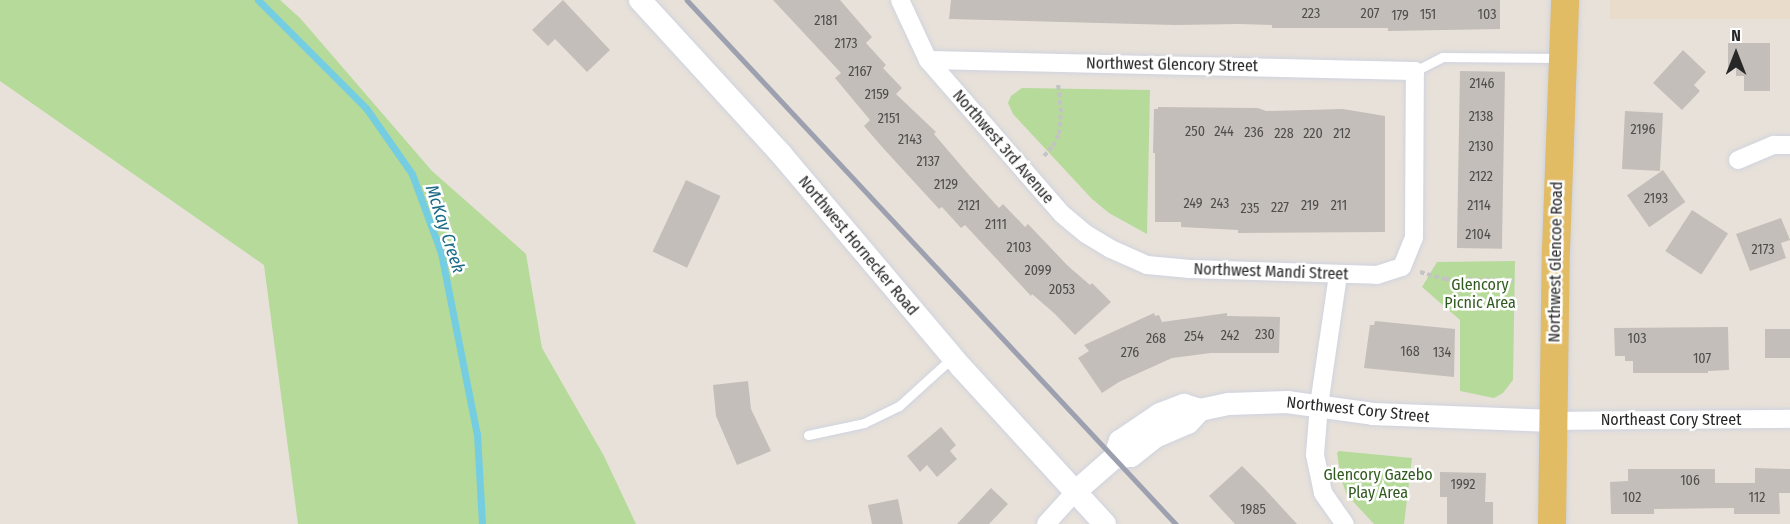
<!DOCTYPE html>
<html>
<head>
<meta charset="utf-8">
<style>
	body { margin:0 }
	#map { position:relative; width:1790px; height:524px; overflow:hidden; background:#e8e1d9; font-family:"Fira Sans Condensed",sans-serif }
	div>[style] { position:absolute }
	.education>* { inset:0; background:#e9dcca; transform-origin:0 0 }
	.green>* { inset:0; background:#b5da9a }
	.stream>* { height:7px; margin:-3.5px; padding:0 3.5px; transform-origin:3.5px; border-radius:3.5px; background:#75cde1 }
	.building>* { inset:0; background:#c3beb9; transform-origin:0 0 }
	.path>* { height:4px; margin-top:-2px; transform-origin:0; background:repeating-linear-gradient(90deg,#c3c3c3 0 4.5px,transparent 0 7.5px) }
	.roads { filter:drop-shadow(0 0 2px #cfd3df) drop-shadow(0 0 2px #cfd3df) }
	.service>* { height:9px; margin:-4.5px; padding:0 4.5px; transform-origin:4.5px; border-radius:4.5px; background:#fff }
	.minor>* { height:18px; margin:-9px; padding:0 9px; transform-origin:9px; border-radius:9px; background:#fff }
	.tertiary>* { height:22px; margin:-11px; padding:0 11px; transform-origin:11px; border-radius:11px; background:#fff }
	.primary>* { height:28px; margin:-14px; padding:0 14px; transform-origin:14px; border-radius:14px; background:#e2bb65 }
	.rail>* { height:4.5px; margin:-2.25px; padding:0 2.25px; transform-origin:2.25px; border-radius:2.25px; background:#9da1af }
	span { translate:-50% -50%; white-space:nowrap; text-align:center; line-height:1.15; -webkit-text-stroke:5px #fff; paint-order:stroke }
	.number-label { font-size:14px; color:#4e4d4c }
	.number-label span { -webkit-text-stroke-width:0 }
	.street-label { font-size:16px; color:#272727 }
	.park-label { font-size:16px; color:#305b1f }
	.water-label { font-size:18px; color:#196b88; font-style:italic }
	.north { position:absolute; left:1706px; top:24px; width:60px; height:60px; -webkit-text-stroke:4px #fff; paint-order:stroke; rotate:0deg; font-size:16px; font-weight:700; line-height:24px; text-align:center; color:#272727 }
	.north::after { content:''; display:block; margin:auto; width:21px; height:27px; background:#272727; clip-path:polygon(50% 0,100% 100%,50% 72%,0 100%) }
</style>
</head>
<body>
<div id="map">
	<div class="education">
		<div style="left:1610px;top:0;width:180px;height:19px"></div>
	</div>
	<div class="green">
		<div style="clip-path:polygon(0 0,280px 0,300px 18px,432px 171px,526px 254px,542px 348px,604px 456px,636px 524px,298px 524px,264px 265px,0 81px)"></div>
		<div style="clip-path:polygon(1022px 88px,1150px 90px,1147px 234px,1109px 213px,1092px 199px,1013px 114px,1008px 103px,1011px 96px)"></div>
		<div style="clip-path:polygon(1515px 261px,1513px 380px,1503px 393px,1494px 398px,1460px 391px,1460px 320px,1422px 287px,1437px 262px)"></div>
		<div style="clip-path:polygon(1339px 451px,1412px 458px,1404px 524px,1374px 524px,1347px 495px,1341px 479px,1337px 453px)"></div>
	</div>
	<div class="stream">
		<div style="left:258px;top:0;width:153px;rotate:45deg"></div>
		<div style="left:366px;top:108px;width:80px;rotate:55.1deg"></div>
		<div style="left:412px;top:174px;width:84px;rotate:69.8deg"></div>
		<div style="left:441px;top:253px;width:185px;rotate:78.8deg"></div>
		<div style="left:477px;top:434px;width:90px;rotate:86.8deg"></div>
	</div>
	<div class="building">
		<div style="clip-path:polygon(563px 0,610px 50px,587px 72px,555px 39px,548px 46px,532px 30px)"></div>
		<div style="clip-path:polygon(773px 0,840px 0,872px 37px,866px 43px,886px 65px,883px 68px,902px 88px,896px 94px,936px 132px,934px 134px,969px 175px,999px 208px,1003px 204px,1025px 227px,1028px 224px,1068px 266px,1090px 285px,1092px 283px,1111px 302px,1075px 335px,1055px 314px,1032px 294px,1031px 296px,965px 225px,961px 228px,942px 207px,939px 209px,883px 148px,864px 126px,870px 120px,835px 78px,841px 73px)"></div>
		<div style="clip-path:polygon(951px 0,1500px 0,1500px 29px,1388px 31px,1388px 28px,1272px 28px,1272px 25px,1239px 24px,1175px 25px,949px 19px)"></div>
		<div style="clip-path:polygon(1728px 43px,1770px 43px,1770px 91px,1744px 91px,1744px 76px,1736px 76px,1736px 68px,1728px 68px)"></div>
		<div style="clip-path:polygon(1683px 50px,1706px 72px,1694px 85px,1700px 91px,1682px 110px,1653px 83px)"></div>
		<div style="left:1460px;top:71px;width:45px;height:177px;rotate:1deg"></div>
		<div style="clip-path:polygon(1158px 107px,1258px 108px,1266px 111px,1343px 109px,1385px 116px,1385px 232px,1238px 233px,1238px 230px,1181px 227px,1181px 222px,1155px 222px,1155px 153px,1153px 153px,1154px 109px,1158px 109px)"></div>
		<div style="left:1625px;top:111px;width:38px;height:58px;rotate:3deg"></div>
		<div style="left:1663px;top:170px;width:39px;height:44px;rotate:55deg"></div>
		<div style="left:686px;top:180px;width:38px;height:79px;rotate:25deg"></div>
		<div style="left:1692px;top:210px;width:43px;height:49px;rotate:33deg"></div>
		<div style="clip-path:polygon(1781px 218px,1790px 240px,1781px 243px,1786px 258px,1750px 271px,1736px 234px)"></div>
		<div style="clip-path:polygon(1154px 313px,1155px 316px,1159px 315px,1162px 322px,1227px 313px,1227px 316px,1280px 317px,1279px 353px,1211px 353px,1172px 358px,1119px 382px,1102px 393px,1078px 358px,1089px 351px,1084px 345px)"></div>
		<div style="clip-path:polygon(1375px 321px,1455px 329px,1454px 377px,1364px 368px,1370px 325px,1374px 325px)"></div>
		<div style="clip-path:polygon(1728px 327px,1729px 370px,1708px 371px,1708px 373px,1633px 373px,1633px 361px,1625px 361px,1625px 356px,1615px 356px,1614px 328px)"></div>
		<div style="left:1765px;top:329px;width:25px;height:29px"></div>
		<div style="clip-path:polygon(748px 381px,751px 409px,771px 451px,737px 465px,716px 416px,713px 385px)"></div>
		<div style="clip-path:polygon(941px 427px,956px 445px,950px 451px,957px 459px,937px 477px,927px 465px,920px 472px,907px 456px)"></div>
		<div style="clip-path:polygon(1242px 466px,1262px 486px,1297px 524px,1235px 524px,1209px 496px)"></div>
		<div style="clip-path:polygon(1755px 468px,1790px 469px,1790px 493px,1779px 493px,1780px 514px,1734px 514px,1734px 508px,1654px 509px,1654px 514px,1611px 514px,1610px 482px,1628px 481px,1628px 469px,1715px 469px,1715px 483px,1755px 483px)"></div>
		<div style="clip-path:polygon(1440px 472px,1486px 473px,1485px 502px,1493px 502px,1493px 524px,1447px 524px,1447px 497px,1440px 497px)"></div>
		<div style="clip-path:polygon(991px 488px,1008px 504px,989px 524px,957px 524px)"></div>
		<div style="clip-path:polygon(898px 499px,903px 524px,872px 524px,868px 505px)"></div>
	</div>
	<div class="path">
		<div style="left:1044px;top:156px;width:13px;rotate:-48deg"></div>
		<div style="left:1053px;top:146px;width:13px;rotate:-63deg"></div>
		<div style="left:1059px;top:134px;width:22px;rotate:-85deg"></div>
		<div style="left:1061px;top:112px;width:28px;rotate:-96deg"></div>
		<div style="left:1420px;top:272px;width:26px;rotate:16deg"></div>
		<div style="left:1445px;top:279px;width:68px;rotate:0.8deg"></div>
	</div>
	<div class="roads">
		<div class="service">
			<div style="left:1415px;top:71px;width:30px;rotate:-27deg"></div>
			<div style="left:1442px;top:57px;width:118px;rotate:0.5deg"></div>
			<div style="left:808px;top:435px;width:57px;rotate:-12.1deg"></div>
			<div style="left:864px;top:423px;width:39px;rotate:-26deg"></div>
			<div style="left:899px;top:406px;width:72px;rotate:-42.2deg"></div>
		</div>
		<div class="minor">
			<div style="left:900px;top:0;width:66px;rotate:65deg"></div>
			<div style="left:928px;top:60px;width:204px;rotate:49deg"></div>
			<div style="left:1062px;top:214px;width:31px;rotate:40deg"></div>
			<div style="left:1086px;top:234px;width:29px;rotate:31deg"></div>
			<div style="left:1111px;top:249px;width:39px;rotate:24deg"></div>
			<div style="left:1147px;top:265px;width:43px;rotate:5.3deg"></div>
			<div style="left:1190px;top:269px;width:187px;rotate:1.8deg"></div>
			<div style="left:1377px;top:275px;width:26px;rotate:-18deg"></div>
			<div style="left:1402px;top:267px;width:31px;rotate:-68deg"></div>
			<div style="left:1414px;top:238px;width:167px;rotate:-89.7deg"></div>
			<div style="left:1415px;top:71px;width:487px;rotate:-178.7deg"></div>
			<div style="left:1738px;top:160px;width:39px;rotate:-23deg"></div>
			<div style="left:1774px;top:145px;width:16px"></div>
			<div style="left:1338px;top:275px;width:131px;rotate:98.3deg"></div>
			<div style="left:1319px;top:405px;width:50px;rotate:94.6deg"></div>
			<div style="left:1315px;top:455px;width:39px;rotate:78deg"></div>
			<div style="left:1323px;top:493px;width:38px;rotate:55deg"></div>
			<div style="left:1553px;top:421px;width:237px;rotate:-0.5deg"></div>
			<div style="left:1046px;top:524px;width:43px;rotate:-47.8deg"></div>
		</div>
		<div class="tertiary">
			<div style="left:640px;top:0;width:209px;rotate:47.5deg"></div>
			<div style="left:781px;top:154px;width:279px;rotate:49.8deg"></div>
			<div style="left:961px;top:367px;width:213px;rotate:47.5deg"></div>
			<div style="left:1114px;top:458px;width:17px;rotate:-7deg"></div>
			<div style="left:1131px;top:456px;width:33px;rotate:-38deg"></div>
			<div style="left:1157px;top:436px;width:34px;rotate:-23deg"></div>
			<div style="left:1188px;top:423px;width:18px;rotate:-47deg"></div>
			<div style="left:1075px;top:492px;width:52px;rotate:-41.1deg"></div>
			<div style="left:1114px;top:458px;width:18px;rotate:-71deg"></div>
			<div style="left:1120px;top:441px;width:48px;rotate:-34deg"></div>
			<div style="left:1160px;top:414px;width:26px;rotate:-21deg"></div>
			<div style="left:1184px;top:405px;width:17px;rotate:17deg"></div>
			<div style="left:1200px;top:410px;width:30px;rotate:-12deg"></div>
			<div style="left:1229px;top:404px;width:58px;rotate:-2deg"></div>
			<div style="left:1287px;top:402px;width:87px;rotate:7.9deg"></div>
			<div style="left:1373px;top:414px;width:180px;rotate:2.2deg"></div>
		</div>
		<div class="primary">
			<div style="left:1552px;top:524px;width:274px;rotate:-89.2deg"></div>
			<div style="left:1556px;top:250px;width:250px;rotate:-87.9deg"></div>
		</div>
	</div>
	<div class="rail">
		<div style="left:687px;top:0;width:717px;rotate:46.98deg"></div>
	</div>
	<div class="number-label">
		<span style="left:1311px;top:14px">223</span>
		<span style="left:1370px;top:14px">207</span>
		<span style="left:1428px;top:15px">151</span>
		<span style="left:1487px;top:15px">103</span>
		<span style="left:1400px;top:16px">179</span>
		<span style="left:826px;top:21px">2181</span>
		<span style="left:846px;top:44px">2173</span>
		<span style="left:860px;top:72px">2167</span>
		<span style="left:1482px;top:84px">2146</span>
		<span style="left:877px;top:95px">2159</span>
		<span style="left:1481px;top:117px">2138</span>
		<span style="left:889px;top:119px">2151</span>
		<span style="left:1643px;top:130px">2196</span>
		<span style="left:1195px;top:132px">250</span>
		<span style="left:1224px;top:132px">244</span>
		<span style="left:1254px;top:133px">236</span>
		<span style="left:1284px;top:134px">228</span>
		<span style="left:1313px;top:134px">220</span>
		<span style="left:1342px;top:134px">212</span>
		<span style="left:910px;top:140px">2143</span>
		<span style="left:1481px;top:147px">2130</span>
		<span style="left:928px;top:162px">2137</span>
		<span style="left:1481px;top:177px">2122</span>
		<span style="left:946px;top:185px">2129</span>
		<span style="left:1656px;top:199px">2193</span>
		<span style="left:1193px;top:204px">249</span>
		<span style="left:1220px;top:204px">243</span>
		<span style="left:969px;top:206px">2121</span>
		<span style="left:1310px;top:206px">219</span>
		<span style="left:1339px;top:206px">211</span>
		<span style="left:1479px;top:206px">2114</span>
		<span style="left:1280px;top:208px">227</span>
		<span style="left:1250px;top:209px">235</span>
		<span style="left:996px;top:225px">2111</span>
		<span style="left:1478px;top:235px">2104</span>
		<span style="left:1019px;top:248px">2103</span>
		<span style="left:1763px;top:250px">2173</span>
		<span style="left:1038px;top:271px">2099</span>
		<span style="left:1062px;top:290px">2053</span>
		<span style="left:1265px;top:335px">230</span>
		<span style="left:1230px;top:336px">242</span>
		<span style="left:1194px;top:337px">254</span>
		<span style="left:1156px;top:339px">268</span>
		<span style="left:1637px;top:339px">103</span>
		<span style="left:1410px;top:352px">168</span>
		<span style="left:1130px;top:353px">276</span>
		<span style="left:1442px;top:353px">134</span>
		<span style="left:1702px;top:359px">107</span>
		<span style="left:1690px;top:481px">106</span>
		<span style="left:1463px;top:485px">1992</span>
		<span style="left:1632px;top:498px">102</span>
		<span style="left:1757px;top:498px">112</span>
		<span style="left:1253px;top:510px">1985</span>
	</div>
	<div class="street-label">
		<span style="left:1172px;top:65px;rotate:1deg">Northwest Glencory Street</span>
		<span style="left:1003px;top:147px;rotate:49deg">Northwest 3rd Avenue</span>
		<span style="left:858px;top:246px;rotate:50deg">Northwest Hornecker Road</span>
		<span style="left:1556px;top:262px;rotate:-89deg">Northwest Glencoe Road</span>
		<span style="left:1271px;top:272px;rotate:2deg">Northwest Mandi Street</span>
		<span style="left:1358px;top:410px;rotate:6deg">Northwest Cory Street</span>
		<span style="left:1671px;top:420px">Northeast Cory Street</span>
	</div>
	<div class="park-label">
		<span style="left:1480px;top:294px">Glencory<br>Picnic Area</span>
		<span style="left:1378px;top:484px">Glencory Gazebo<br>Play Area</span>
	</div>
	<div class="water-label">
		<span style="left:445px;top:229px;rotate:72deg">McKay Creek</span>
	</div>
	<div class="north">N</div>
</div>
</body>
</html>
